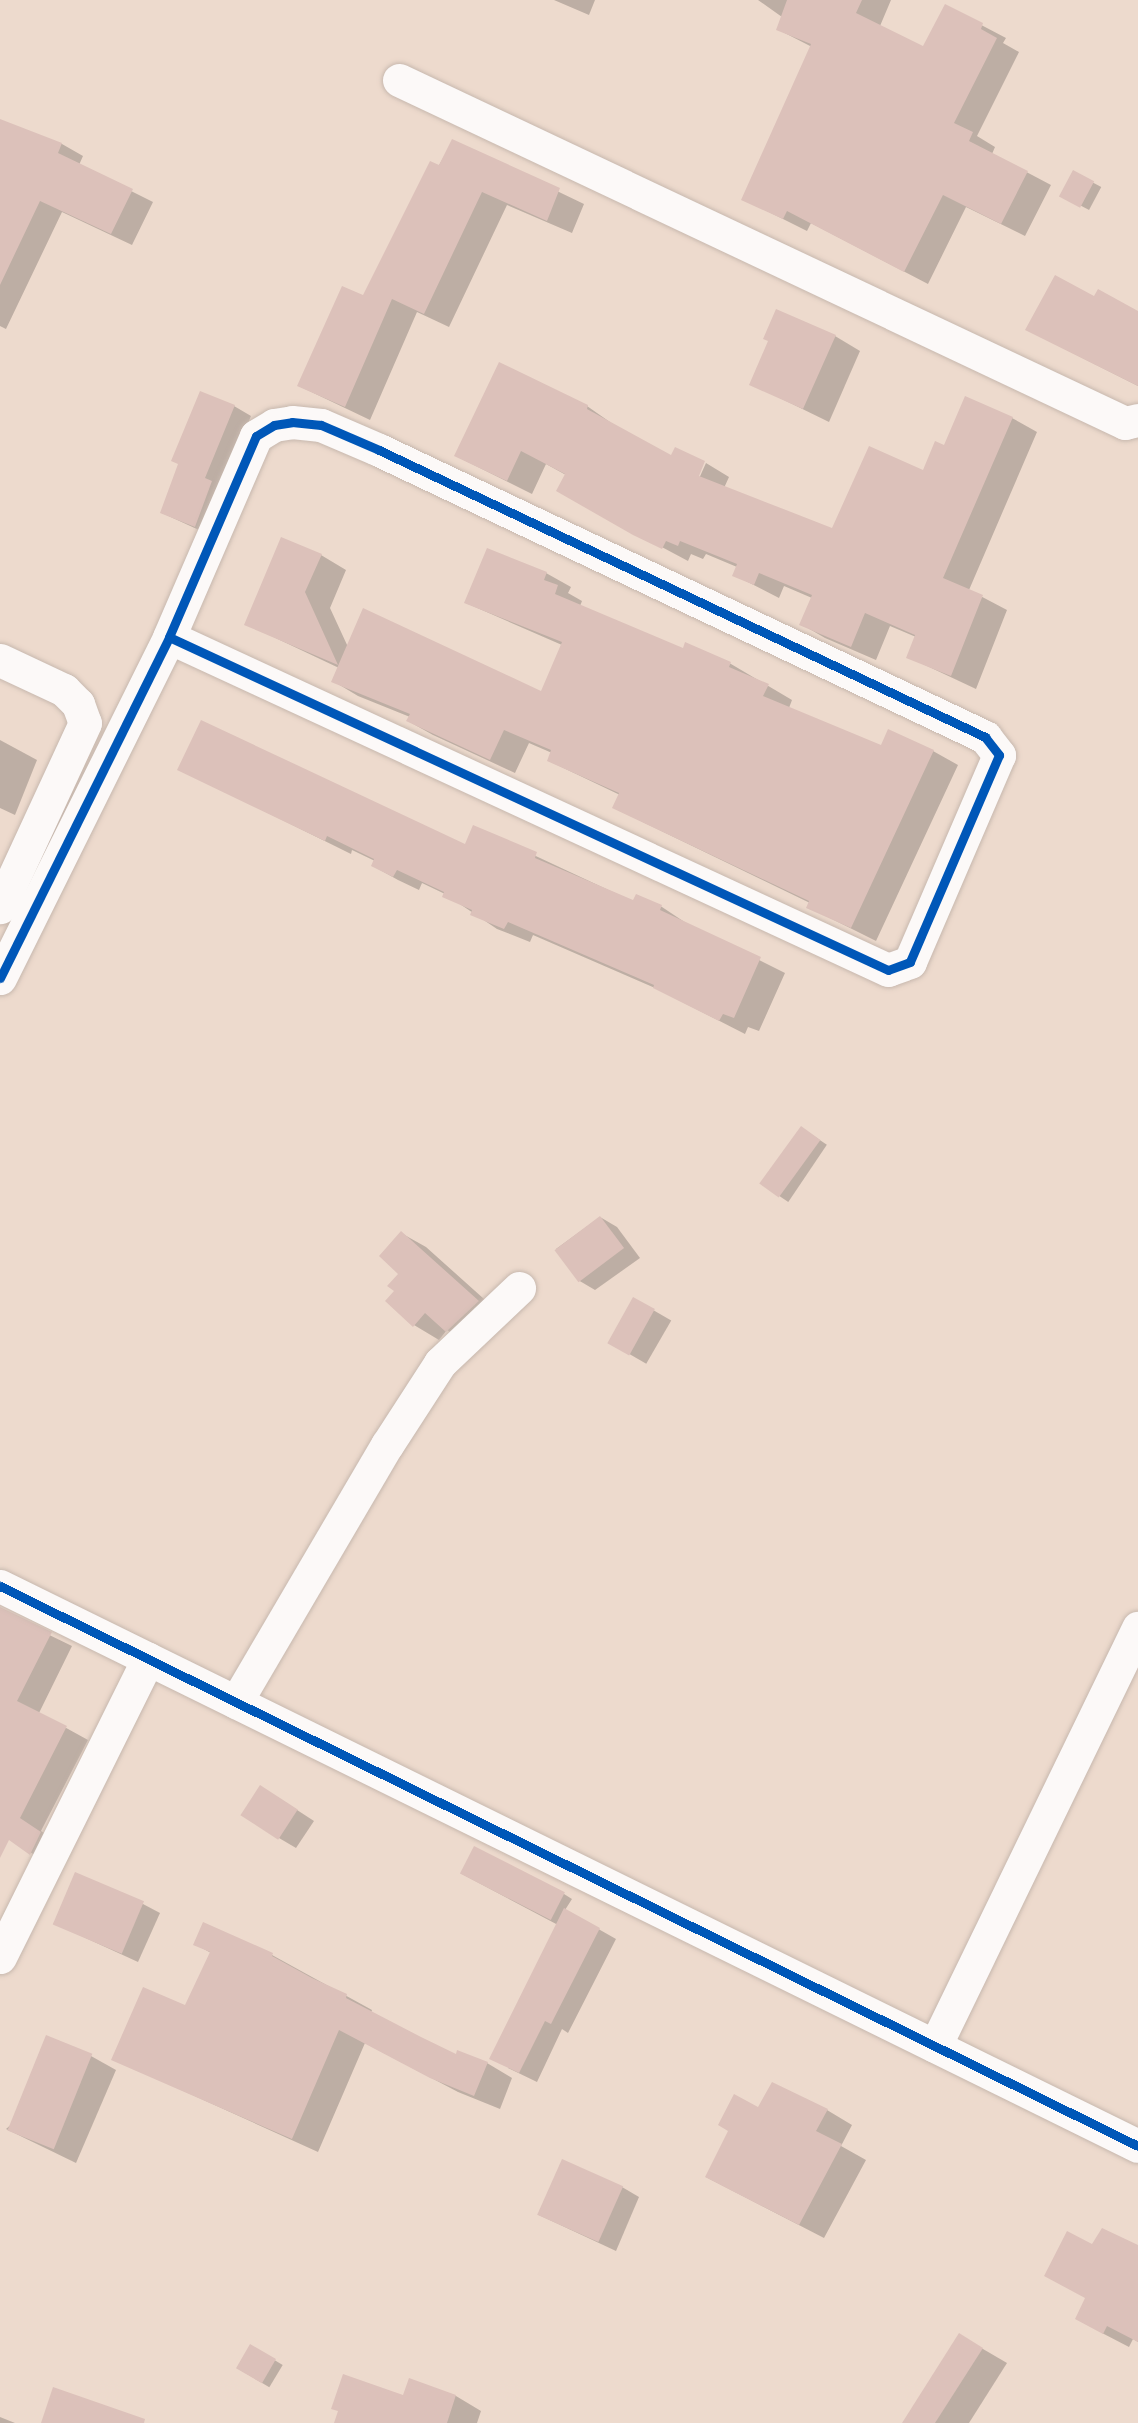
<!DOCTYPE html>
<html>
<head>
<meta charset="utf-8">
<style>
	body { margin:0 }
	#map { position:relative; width:1138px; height:2423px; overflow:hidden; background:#eddacd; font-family:"PT Sans Narrow",sans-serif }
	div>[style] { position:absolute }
	.shadow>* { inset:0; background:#0003; transform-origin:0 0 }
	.building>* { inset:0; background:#dcc1ba; transform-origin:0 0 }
	.roads { filter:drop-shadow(0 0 2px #c7b8ae) drop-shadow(0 0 2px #c7b8ae) }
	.minor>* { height:33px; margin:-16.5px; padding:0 16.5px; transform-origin:16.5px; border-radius:16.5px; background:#fcf9f8 }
	.cycleway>* { height:9px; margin:-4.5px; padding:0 4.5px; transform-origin:4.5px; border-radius:4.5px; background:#0057b8 }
	span { translate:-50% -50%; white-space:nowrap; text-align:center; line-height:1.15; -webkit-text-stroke:4.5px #fff; paint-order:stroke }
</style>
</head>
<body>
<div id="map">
	<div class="shadow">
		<div style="clip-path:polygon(554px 0,595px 0,589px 15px)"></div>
		<div style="clip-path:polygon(758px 0,891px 0,880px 26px,924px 48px,945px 6px,1006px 38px,1003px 43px,1019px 52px,977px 136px,995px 147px,992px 154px,1051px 185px,1025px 236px,966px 207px,928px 284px,811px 223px,807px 231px,743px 199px,812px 47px,777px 29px,782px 17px)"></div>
		<div style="clip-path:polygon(0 121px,62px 144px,83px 156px,79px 165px,153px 202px,132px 245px,62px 212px,6px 329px,0 326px)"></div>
		<div style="clip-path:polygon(453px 141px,584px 204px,572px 233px,507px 205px,449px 327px,417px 312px,370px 420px,299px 386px,363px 297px)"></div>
		<div style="left:1073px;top:172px;width:32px;height:26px;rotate:28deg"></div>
		<div style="clip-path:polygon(1095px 298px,1138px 312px,1138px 386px,1027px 330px)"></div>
		<div style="clip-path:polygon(835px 336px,860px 351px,829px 422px,751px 384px)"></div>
		<div style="clip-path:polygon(234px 406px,251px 416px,221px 488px,212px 536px,162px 513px)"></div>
		<div style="clip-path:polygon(587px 406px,697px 483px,706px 463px,729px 477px,724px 488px,833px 530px,923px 472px,944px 447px,1012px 418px,1037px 432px,969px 590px,1007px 610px,976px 689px,908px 657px,916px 637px,890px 626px,876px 660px,825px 638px,801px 624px,812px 598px,784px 586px,779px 598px,734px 575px,737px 567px,706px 554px,703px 559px,691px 554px,688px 561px,583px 505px,566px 475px,546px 464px,532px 494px,456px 456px)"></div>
		<div style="clip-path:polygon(321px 555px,346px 570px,330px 608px,348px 647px,542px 693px,562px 645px,466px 603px,546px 573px,571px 587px,568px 593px,582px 601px,580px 606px,683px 650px,686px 644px,731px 664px,792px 700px,789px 708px,882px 747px,933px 751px,958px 765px,876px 941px,808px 907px,810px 903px,614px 808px,620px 795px,549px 761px,552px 753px,529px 743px,515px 773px,433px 735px,408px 721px,410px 717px,358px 696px,333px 681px,339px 668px,246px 624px)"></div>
		<div style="clip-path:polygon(0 740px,37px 760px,15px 815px,0 808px)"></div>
		<div style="clip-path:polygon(179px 769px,466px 846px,474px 827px,634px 902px,637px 895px,662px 907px,686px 923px,785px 973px,759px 1031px,748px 1027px,745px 1034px,655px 988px,533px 935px,530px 942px,497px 929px,445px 894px,422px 883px,419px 890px,398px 880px,373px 866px,375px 861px,352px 850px,351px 854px)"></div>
		<div style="left:802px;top:1128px;width:30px;height:69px;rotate:34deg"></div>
		<div style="clip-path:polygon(600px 1217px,617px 1227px,640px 1258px,595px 1290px,578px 1280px,556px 1249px)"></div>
		<div style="clip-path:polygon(401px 1233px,426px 1247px,503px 1316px,472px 1345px,447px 1330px,439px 1340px,414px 1325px,396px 1291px,400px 1274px)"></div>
		<div style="left:634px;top:1299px;width:43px;height:50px;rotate:30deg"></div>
		<div style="clip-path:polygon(0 1611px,72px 1646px,39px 1713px,88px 1740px,41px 1831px,62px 1845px,52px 1866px,0 1833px)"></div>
		<div style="clip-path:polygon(277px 1797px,314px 1821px,296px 1848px,279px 1838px)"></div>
		<div style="clip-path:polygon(462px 1874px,564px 1894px,572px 1899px,565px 1910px,616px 1939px,568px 2033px,562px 2029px,537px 2082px,508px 2068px,558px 1925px)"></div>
		<div style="clip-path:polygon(143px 1904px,160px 1913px,138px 1962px,53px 1923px)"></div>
		<div style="clip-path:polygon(195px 1944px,272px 1955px,372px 2010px,371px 2013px,457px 2056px,487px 2063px,512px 2078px,500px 2109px,458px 2092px,365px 2043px,318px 2152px,113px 2059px,186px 2007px,211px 1953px)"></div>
		<div style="clip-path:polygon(91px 2056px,116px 2070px,76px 2163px,6px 2129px)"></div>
		<div style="clip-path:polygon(759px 2109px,827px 2110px,852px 2125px,841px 2146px,866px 2160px,824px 2238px,706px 2177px,730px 2131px)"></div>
		<div style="clip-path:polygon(622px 2187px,639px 2197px,616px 2251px,539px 2215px)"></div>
		<div style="clip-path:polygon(1093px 2246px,1138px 2247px,1138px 2342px,1133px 2339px,1129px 2347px,1102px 2333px,1086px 2298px)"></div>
		<div style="clip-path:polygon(959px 2335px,1007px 2363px,969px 2423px,903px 2423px)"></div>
		<div style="left:251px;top:2346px;width:37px;height:26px;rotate:31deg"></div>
		<div style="clip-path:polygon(410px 2380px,456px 2396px,481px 2411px,477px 2423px,335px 2423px,404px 2396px)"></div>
		<div style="clip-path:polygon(0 2417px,15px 2423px,0 2423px)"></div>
	</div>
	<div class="building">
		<div style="clip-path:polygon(787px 0,862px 0,856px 13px,923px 46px,945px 4px,983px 23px,981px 29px,997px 38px,954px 123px,973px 132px,969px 141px,1028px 171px,1001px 224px,943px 195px,904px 272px,787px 211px,783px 219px,741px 200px,811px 44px,776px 30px)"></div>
		<div style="clip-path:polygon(0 119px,62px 143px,58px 153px,133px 189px,111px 234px,40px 201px,0 285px)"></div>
		<div style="clip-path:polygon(452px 139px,560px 188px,547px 221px,482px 192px,424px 314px,392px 299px,345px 407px,297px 386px,342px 286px,363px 295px,430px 161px,439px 165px)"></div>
		<div style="left:1073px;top:170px;width:24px;height:30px;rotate:28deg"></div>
		<div style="clip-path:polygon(1055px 275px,1094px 296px,1098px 289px,1138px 311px,1138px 386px,1025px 330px)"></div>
		<div style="clip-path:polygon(776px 309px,836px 335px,803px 409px,749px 385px,768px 341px,763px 339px)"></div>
		<div style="clip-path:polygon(499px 362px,588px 405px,587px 409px,671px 455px,675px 447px,705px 461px,699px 476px,832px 528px,869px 446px,923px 470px,935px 441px,944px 445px,965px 396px,1013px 417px,943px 578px,983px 595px,951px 676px,906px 658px,915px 635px,865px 613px,851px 647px,799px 625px,812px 595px,759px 573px,754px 585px,732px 576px,737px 564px,680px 541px,678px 546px,666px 541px,662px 549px,633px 535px,556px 491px,565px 474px,521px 451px,507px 481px,454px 456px)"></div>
		<div style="clip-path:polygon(200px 391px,235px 405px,205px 478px,212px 481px,195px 527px,160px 513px,178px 464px,171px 461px)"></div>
		<div style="clip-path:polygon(281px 537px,322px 554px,305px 592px,338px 665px,244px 625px)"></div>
		<div style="clip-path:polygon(487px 548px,547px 572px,544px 580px,558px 585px,555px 594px,683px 648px,685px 642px,731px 662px,729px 667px,769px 684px,763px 696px,881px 745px,888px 729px,934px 750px,851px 928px,806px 908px,809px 901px,612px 808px,619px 793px,547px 761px,551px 750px,504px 730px,490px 760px,406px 721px,410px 714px,331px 682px,363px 608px,541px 691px,562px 642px,464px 603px)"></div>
		<div style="clip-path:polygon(201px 720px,465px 844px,473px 825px,537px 852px,535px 858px,633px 900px,636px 894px,662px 905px,660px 910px,761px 957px,734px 1018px,723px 1014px,719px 1021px,653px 988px,654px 985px,508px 922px,504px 929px,470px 915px,472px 910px,442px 897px,444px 892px,397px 870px,393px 877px,371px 866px,374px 859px,327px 836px,325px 841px,177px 770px)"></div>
		<div style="left:801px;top:1126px;width:24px;height:71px;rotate:36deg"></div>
		<div style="left:600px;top:1216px;width:40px;height:57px;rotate:53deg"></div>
		<div style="clip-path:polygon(401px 1231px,479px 1301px,446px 1332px,425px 1313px,413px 1327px,385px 1301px,394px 1291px,387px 1286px,398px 1274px,379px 1256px)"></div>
		<div style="left:633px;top:1297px;width:25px;height:53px;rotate:29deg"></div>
		<div style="clip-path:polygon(0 1607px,52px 1632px,17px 1701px,67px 1726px,20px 1818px,41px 1832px,30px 1855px,9px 1840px,0 1858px)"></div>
		<div style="left:260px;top:1785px;width:45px;height:36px;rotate:33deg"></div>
		<div style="left:474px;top:1846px;width:102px;height:31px;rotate:27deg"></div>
		<div style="left:75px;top:1872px;width:75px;height:57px;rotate:23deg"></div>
		<div style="clip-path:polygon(564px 1908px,600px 1928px,551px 2024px,545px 2021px,519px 2073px,489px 2059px)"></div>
		<div style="clip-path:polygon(203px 1922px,273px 1953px,272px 1956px,312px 1978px,347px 1994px,346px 1998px,421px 2037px,456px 2054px,457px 2050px,488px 2062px,474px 2096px,430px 2078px,339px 2030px,292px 2139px,111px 2060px,143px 1987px,185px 2005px,210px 1952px,193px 1945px)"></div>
		<div style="left:46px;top:2035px;width:50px;height:103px;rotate:22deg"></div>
		<div style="clip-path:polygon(772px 2082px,828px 2109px,816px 2131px,842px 2144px,799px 2225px,705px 2177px,728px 2131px,718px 2125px,734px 2094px,758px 2107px)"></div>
		<div style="left:562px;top:2159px;width:67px;height:61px;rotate:24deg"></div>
		<div style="clip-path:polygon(1102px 2228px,1138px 2245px,1138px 2342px,1107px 2326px,1103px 2334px,1075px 2319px,1085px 2298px,1044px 2276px,1067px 2231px,1092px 2244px)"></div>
		<div style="clip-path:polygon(959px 2333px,983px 2348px,935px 2423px,902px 2423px)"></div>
		<div style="left:250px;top:2344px;width:30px;height:28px;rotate:30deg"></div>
		<div style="clip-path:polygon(343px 2374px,403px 2395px,409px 2378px,456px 2395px,447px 2423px,334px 2423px,338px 2411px,331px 2409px)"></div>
		<div style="clip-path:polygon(53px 2387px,145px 2419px,144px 2423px,41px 2423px)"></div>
	</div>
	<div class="roads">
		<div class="minor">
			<div style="left:399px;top:80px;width:803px;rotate:25.29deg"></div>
			<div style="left:1125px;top:423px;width:13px;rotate:-13deg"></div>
			<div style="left:0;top:660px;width:71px;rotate:25.1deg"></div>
			<div style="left:64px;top:690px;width:20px;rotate:45deg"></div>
			<div style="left:78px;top:704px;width:20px;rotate:70deg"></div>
			<div style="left:85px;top:723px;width:203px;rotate:114.8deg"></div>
			<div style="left:0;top:978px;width:381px;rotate:-63.6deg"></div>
			<div style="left:169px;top:637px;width:219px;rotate:-66.6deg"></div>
			<div style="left:256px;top:436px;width:21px;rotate:-31deg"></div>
			<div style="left:274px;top:425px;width:18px;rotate:-9deg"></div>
			<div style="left:292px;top:422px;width:29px;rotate:6deg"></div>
			<div style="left:321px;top:425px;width:63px;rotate:23.3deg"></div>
			<div style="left:379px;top:450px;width:671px;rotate:25.34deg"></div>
			<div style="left:985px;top:737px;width:23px;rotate:52deg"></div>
			<div style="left:999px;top:755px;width:225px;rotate:113.3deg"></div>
			<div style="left:910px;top:962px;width:23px;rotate:160deg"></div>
			<div style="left:888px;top:970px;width:792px;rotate:-155.15deg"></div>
			<div style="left:0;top:1586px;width:1268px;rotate:26.2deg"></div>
			<div style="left:236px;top:1702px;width:298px;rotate:-59.6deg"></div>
			<div style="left:387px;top:1445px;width:98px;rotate:-57.1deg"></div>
			<div style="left:440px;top:1363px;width:109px;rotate:-43.5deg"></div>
			<div style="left:0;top:1957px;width:333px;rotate:-63.6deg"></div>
			<div style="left:935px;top:2046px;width:465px;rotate:-64.1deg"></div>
		</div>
	</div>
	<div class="cycleway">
		<div style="left:0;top:978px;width:381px;rotate:-63.6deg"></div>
		<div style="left:169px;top:637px;width:219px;rotate:-66.6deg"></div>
		<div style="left:256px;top:436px;width:21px;rotate:-31deg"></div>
		<div style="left:274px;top:425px;width:18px;rotate:-9deg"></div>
		<div style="left:292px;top:422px;width:29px;rotate:6deg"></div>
		<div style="left:321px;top:425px;width:63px;rotate:23.3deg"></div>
		<div style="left:379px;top:450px;width:671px;rotate:25.34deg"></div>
		<div style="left:985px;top:737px;width:23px;rotate:52deg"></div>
		<div style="left:999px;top:755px;width:225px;rotate:113.3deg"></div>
		<div style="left:910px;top:962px;width:23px;rotate:160deg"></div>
		<div style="left:888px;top:970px;width:792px;rotate:-155.15deg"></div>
		<div style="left:0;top:1586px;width:1268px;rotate:26.2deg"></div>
	</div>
</div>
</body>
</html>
